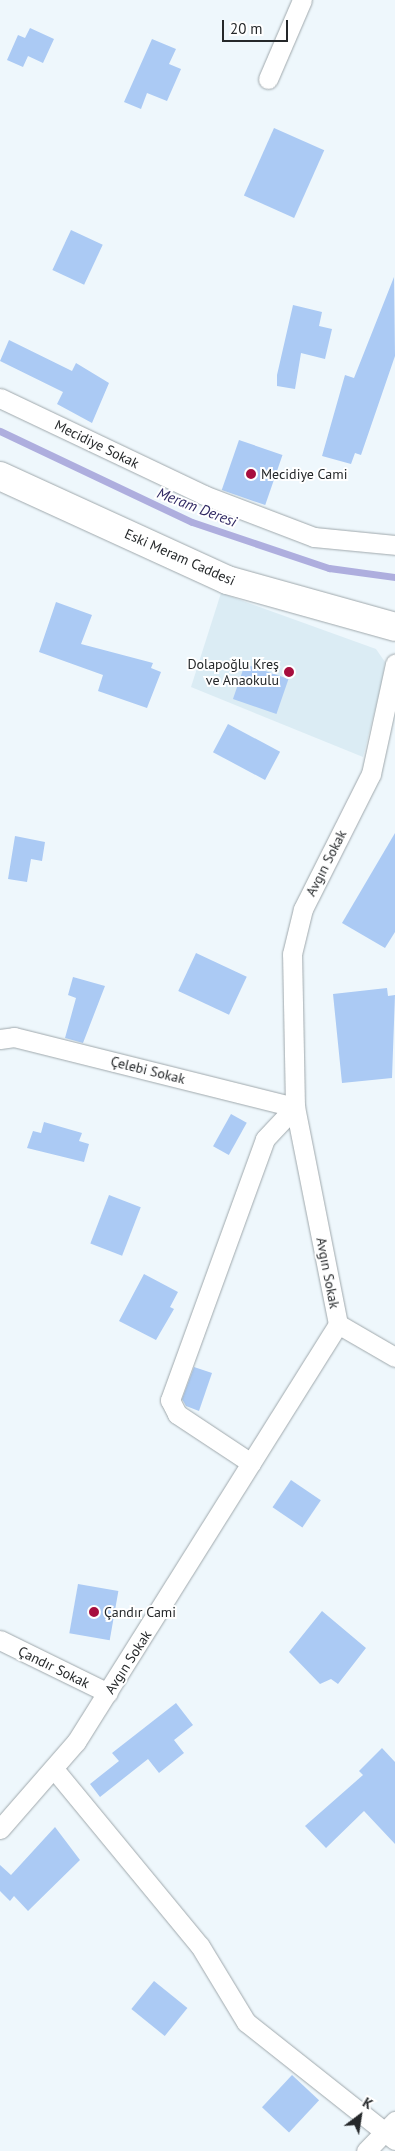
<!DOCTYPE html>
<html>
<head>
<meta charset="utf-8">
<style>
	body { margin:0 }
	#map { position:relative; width:395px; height:2151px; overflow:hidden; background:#eef7fc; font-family:"PT Sans",sans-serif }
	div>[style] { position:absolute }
	.built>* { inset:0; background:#dbecf4 }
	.stream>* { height:7px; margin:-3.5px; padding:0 3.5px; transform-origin:3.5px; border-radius:3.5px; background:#aeaede }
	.building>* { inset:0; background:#abcaf4; transform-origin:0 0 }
	.roads { filter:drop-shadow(0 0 1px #9fa8ac) drop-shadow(0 0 1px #9fa8ac) }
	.street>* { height:19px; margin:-9.5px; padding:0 9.5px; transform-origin:9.5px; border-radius:9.5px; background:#fff }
	.secondary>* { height:28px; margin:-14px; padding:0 14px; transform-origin:14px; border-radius:14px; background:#fff }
	.dots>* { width:14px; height:14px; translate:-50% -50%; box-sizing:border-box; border:2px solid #fff; border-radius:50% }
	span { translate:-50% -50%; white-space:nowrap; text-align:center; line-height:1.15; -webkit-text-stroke:4px #fff; paint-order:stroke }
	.street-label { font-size:14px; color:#25282a }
	.poi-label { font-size:14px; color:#25282a }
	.left { translate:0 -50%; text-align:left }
	.right { translate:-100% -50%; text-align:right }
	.water-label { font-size:15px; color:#312a64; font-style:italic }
	.north { position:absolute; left:335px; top:2091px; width:50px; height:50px; -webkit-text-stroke:4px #fff; paint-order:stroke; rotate:31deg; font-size:14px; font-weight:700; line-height:20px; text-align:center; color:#25282a }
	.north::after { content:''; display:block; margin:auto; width:18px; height:22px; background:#25282a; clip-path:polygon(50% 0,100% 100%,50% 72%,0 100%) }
	.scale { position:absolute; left:222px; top:20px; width:66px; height:22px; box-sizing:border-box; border:2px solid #25282a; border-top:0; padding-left:6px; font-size:15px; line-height:18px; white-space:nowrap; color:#25282a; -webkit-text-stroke:4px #fff; paint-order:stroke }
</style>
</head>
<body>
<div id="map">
	<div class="built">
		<div style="clip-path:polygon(221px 593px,376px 649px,385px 662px,382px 682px,363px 757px,191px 687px)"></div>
	</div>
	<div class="stream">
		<div style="left:0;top:431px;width:212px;rotate:25.4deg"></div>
		<div style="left:192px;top:522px;width:145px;rotate:18.6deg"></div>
		<div style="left:329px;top:568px;width:67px;rotate:7.8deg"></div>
	</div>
	<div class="building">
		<div style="clip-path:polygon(30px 28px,54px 39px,43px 63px,28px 56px,23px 67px,7px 60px,18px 35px,25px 38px)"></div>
		<div style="clip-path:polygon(152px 39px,176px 49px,169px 64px,181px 69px,167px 101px,147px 93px,141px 109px,124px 102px)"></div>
		<div style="left:274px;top:128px;width:55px;height:74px;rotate:24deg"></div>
		<div style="left:71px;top:230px;width:35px;height:44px;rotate:25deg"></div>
		<div style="clip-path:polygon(394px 277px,395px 356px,361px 455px,355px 453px,351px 464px,322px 456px,345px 375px,354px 378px)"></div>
		<div style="clip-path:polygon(293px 305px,322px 312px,319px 326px,332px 329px,325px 359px,301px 353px,295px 389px,277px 386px,277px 375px)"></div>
		<div style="clip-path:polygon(9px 340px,72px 371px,76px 363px,109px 383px,92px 423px,57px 404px,63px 392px,0 361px)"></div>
		<div style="left:239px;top:440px;width:46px;height:53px;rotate:19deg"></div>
		<div style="clip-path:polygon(56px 602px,92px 615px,81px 644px,153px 663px,151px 668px,161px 672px,147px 708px,98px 691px,103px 675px,39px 652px)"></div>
		<div style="left:245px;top:664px;width:46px;height:37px;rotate:19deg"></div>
		<div style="left:228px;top:724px;width:59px;height:32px;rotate:28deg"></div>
		<div style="clip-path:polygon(395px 833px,395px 932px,385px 948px,342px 923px)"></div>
		<div style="clip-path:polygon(15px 836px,45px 842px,42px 861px,31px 859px,27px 882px,8px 879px)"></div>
		<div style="left:196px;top:953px;width:56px;height:42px;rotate:25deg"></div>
		<div style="clip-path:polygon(73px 977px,105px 986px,83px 1043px,65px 1038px,76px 998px,68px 995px)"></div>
		<div style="clip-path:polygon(387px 988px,388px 996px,395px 995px,392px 1078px,342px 1083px,333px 994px)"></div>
		<div style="left:231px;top:1114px;width:18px;height:37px;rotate:29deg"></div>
		<div style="clip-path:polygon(44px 1122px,82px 1133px,79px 1141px,89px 1144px,84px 1162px,27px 1148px,33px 1131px,41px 1133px)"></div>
		<div style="left:109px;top:1195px;width:34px;height:52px;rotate:21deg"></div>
		<div style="clip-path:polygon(144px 1274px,178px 1292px,170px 1307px,174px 1309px,156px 1340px,119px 1321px)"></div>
		<div style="clip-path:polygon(194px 1367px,212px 1373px,199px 1411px,186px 1406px,182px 1399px)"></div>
		<div style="left:291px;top:1480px;width:36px;height:33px;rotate:34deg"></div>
		<div style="left:78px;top:1584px;width:41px;height:50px;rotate:10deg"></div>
		<div style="clip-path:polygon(322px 1611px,366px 1648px,338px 1684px,331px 1679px,320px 1684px,289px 1652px)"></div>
		<div style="clip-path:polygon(176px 1703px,193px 1725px,174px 1740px,184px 1753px,159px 1773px,148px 1759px,100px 1797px,90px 1784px,119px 1761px,112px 1753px)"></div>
		<div style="clip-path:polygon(382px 1748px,395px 1762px,395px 1844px,364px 1811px,326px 1848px,305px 1826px,363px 1775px,359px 1771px)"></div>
		<div style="clip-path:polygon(55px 1827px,80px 1860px,28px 1911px,14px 1896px,10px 1901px,0 1891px,0 1865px,11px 1875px)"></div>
		<div style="left:154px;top:1981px;width:43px;height:36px;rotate:39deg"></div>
		<div style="left:292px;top:2075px;width:37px;height:44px;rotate:43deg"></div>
	</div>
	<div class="roads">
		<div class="street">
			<div style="left:268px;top:79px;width:86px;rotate:-66.7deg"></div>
			<div style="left:0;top:398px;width:226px;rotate:25.4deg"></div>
			<div style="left:204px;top:495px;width:118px;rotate:20.9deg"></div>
			<div style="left:314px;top:537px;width:81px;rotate:5.6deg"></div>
			<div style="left:0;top:1039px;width:14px;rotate:-8deg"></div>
			<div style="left:14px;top:1037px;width:290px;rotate:14deg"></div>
			<div style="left:295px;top:1107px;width:44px;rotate:133.2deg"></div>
			<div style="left:265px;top:1139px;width:278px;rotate:110deg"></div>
			<div style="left:170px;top:1400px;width:16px;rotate:63deg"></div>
			<div style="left:177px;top:1414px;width:89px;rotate:33.5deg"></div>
			<div style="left:338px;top:1324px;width:66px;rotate:30.1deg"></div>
			<div style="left:0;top:1640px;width:120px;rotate:26.1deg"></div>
			<div style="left:54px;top:1769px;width:229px;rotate:50.5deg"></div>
			<div style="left:200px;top:1946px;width:89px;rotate:58.8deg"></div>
			<div style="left:246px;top:2022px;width:190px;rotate:38.4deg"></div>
			<div style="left:0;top:1829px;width:116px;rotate:-48.9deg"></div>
			<div style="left:76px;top:1742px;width:493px;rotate:-57.9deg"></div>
			<div style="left:338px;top:1324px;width:221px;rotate:-101.2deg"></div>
			<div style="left:295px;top:1107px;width:153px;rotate:-91.1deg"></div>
			<div style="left:292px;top:954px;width:46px;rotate:-76.3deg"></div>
			<div style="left:303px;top:909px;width:151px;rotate:-63.3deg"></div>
			<div style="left:371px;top:774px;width:113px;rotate:-77.7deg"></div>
			<div style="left:366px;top:2151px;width:42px;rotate:-46deg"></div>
		</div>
		<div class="secondary">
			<div style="left:0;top:476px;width:250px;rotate:24.6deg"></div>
			<div style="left:227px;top:580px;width:174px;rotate:15.6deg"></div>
		</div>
	</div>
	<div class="dots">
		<div style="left:251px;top:474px;background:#a70e3e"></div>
		<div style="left:289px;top:672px;background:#a70e3e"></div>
		<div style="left:94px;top:1612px;background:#a70e3e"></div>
	</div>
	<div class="street-label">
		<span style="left:97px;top:444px;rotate:26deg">Mecidiye Sokak</span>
		<span style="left:180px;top:557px;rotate:24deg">Eski Meram Caddesi</span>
		<span style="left:326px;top:863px;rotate:-63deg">Avgın Sokak</span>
		<span style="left:148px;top:1070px;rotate:14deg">Çelebi Sokak</span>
		<span style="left:328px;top:1273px;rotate:79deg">Avgın Sokak</span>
		<span style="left:128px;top:1662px;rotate:-57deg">Avgın Sokak</span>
		<span style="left:54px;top:1667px;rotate:26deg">Çandır Sokak</span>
	</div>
	<div class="poi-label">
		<span class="left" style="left:261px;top:474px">Mecidiye Cami</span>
		<span class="right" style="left:279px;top:672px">Dolapoğlu Kreş<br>ve Anaokulu</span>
		<span class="left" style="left:104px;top:1612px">Çandır Cami</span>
	</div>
	<div class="water-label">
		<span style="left:197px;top:507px;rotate:21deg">Meram Deresi</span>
	</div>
	<div class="north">K</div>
	<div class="scale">20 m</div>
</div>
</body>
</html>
